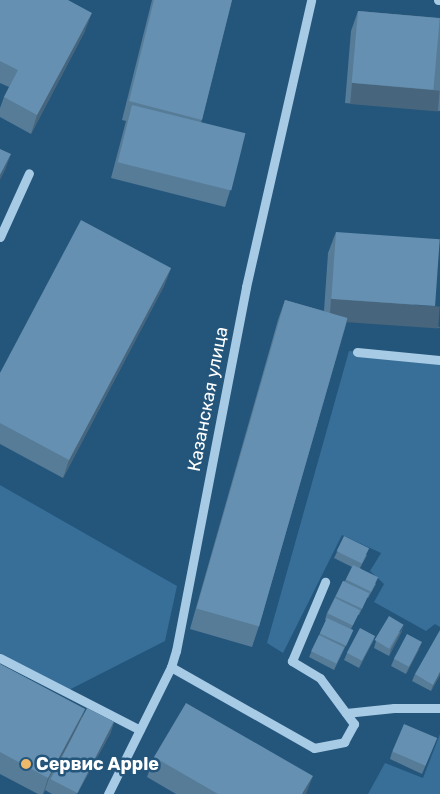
<!DOCTYPE html>
<html>
<head>
<meta charset="utf-8">
<style>
	body { margin:0 }
	#map { position:relative; width:440px; height:794px; overflow:hidden; background:#24557b; font-family:Rubik,sans-serif }
	div>[style] { position:absolute }
	.green>* { inset:0; background:#376f99 }
	.minor>* { height:9px; margin:-4.5px; padding:0 4.5px; transform-origin:4.5px; border-radius:4.5px; background:#a7cae5 }
	.wall>* { inset:0; background:#577c98 }
	.shaded-wall>* { inset:0; background:#47657c; transform-origin:0 0 }
	.building>* { inset:0; background:#6590b1; transform-origin:0 0 }
	.dots>* { width:14px; height:14px; translate:-50% -50%; box-sizing:border-box; border:2px solid #24557b; border-radius:50% }
	span { translate:-50% -50%; white-space:nowrap; text-align:center; line-height:1.15; -webkit-text-stroke:5px #24557b; paint-order:stroke }
	.street-label { font-size:18px; color:#fff }
	.poi-label { font-size:18px; color:#fff; font-weight:700 }
	.left { translate:0 -50%; text-align:left }
</style>
</head>
<body>
<div id="map">
	<div class="green">
		<div style="clip-path:polygon(349px 351px,440px 359px,440px 627px,435px 624px,426px 631px,374px 602px,384px 584px,370px 571px,381px 553px,342px 535px,283px 653px,267px 643px)"></div>
		<div style="clip-path:polygon(0 485px,177px 586px,165px 641px,65px 692px,0 660px)"></div>
		<div style="clip-path:polygon(440px 734px,440px 794px,368px 794px,385px 763px,423px 778px)"></div>
	</div>
	<div class="minor">
		<div style="left:438px;top:0;width:2px"></div>
		<div style="left:0;top:237px;width:70px;rotate:-65.6deg"></div>
		<div style="left:357px;top:352px;width:83px;rotate:5.5deg"></div>
		<div style="left:0;top:658px;width:157px;rotate:27.2deg"></div>
		<div style="left:171px;top:667px;width:164px;rotate:29.5deg"></div>
		<div style="left:314px;top:748px;width:31px;rotate:-11deg"></div>
		<div style="left:344px;top:742px;width:21px;rotate:-61deg"></div>
		<div style="left:354px;top:724px;width:57px;rotate:-126.5deg"></div>
		<div style="left:320px;top:678px;width:33px;rotate:-149deg"></div>
		<div style="left:292px;top:661px;width:86px;rotate:-67.3deg"></div>
		<div style="left:346px;top:713px;width:48px;rotate:-5.9deg"></div>
		<div style="left:394px;top:708px;width:46px"></div>
		<div style="left:108px;top:794px;width:142px;rotate:-63.6deg"></div>
		<div style="left:171px;top:667px;width:17px;rotate:-73deg"></div>
		<div style="left:176px;top:651px;width:371px;rotate:-79.1deg"></div>
		<div style="left:246px;top:287px;width:294px;rotate:-77.2deg"></div>
	</div>
	<div class="wall">
		<div style="clip-path:polygon(0 0,85px 31px,31px 134px,0 117px,0 108px,4px 97px,9px 87px,0 83px)"></div>
		<div style="clip-path:polygon(152px 0,232px 0,201px 123px,230px 191px,225px 207px,111px 178px,126px 121px,122px 120px)"></div>
		<div style="clip-path:polygon(358px 11px,440px 18px,440px 111px,345px 103px,351px 31px)"></div>
		<div style="clip-path:polygon(336px 232px,440px 328px,347px 321px,259px 626px,252px 647px,190px 629px,278px 320px,285px 300px,324px 311px,328px 253px)"></div>
		<div style="clip-path:polygon(171px 268px,164px 286px,63px 478px,0 444px,0 373px)"></div>
		<div style="clip-path:polygon(337px 552px,367px 555px,360px 568px,376px 584px,368px 598px,367px 598px,359px 615px,358px 615px,351px 629px,353px 630px,350px 637px,334px 670px,309px 657px,326px 620px,325px 620px,327px 613px,343px 581px,345px 581px,352px 567px,334px 558px)"></div>
		<div style="clip-path:polygon(402px 631px,389px 656px,374px 648px,376px 641px)"></div>
		<div style="clip-path:polygon(375px 636px,372px 643px,359px 668px,344px 660px,347px 653px)"></div>
		<div style="clip-path:polygon(419px 649px,406px 674px,391px 666px,394px 659px)"></div>
		<div style="clip-path:polygon(0 664px,85px 709px,82px 717px,114px 722px,110px 734px,77px 794px,52px 794px,45px 790px,43px 794px,38px 794px,0 774px)"></div>
		<div style="clip-path:polygon(415px 674px,440px 675px,431px 691px,412px 681px)"></div>
		<div style="clip-path:polygon(437px 738px,422px 774px,390px 759px,392px 752px)"></div>
		<div style="clip-path:polygon(154px 757px,306px 794px,176px 794px,147px 777px)"></div>
	</div>
	<div class="shaded-wall">
		<div style="clip-path:polygon(92px 13px,85px 31px,31px 134px,37px 115px)"></div>
		<div style="left:352px;top:83px;width:88px;height:21px;rotate:5deg"></div>
		<div style="clip-path:polygon(11px 154px,5px 170px,0 180px,0 175px)"></div>
		<div style="clip-path:polygon(171px 268px,164px 286px,63px 478px,69px 460px)"></div>
		<div style="left:331px;top:299px;width:109px;height:22px;rotate:4deg"></div>
		<div style="clip-path:polygon(404px 625px,402px 631px,389px 656px,391px 649px)"></div>
		<div style="clip-path:polygon(375px 636px,372px 643px,359px 668px,362px 661px)"></div>
		<div style="clip-path:polygon(422px 642px,419px 649px,406px 674px,409px 667px)"></div>
		<div style="clip-path:polygon(440px 672px,440px 675px,431px 691px,433px 685px)"></div>
		<div style="clip-path:polygon(85px 709px,78px 728px,49px 778px,45px 790px,43px 794px,48px 778px)"></div>
		<div style="clip-path:polygon(114px 722px,110px 734px,77px 794px,76px 794px)"></div>
		<div style="clip-path:polygon(313px 776px,306px 794px,302px 794px)"></div>
	</div>
	<div class="building">
		<div style="clip-path:polygon(0 0,68px 0,92px 13px,37px 115px,4px 97px,18px 70px,0 61px)"></div>
		<div style="clip-path:polygon(154px 0,232px 0,202px 120px,129px 101px)"></div>
		<div style="left:358px;top:11px;width:82px;height:72px;rotate:5deg"></div>
		<div style="left:132px;top:105px;width:117px;height:59px;rotate:14deg"></div>
		<div style="clip-path:polygon(0 149px,11px 154px,0 175px)"></div>
		<div style="clip-path:polygon(81px 220px,171px 268px,69px 460px,0 423px,0 373px)"></div>
		<div style="left:336px;top:232px;width:104px;height:67px;rotate:4deg"></div>
		<div style="left:285px;top:300px;width:65px;height:321px;rotate:16deg"></div>
		<div style="left:344px;top:536px;width:28px;height:17px;rotate:26deg"></div>
		<div style="left:353px;top:565px;width:28px;height:16px;rotate:26deg"></div>
		<div style="left:343px;top:581px;width:29px;height:17px;rotate:25deg"></div>
		<div style="left:335px;top:598px;width:28px;height:17px;rotate:26deg"></div>
		<div style="left:389px;top:616px;width:17px;height:28px;rotate:31deg"></div>
		<div style="left:327px;top:618px;width:29px;height:17px;rotate:25deg"></div>
		<div style="left:360px;top:628px;width:17px;height:28px;rotate:28deg"></div>
		<div style="clip-path:polygon(440px 630px,440px 672px,433px 685px,415px 674px)"></div>
		<div style="left:407px;top:634px;width:17px;height:28px;rotate:28deg"></div>
		<div style="left:319px;top:635px;width:28px;height:18px;rotate:26deg"></div>
		<div style="clip-path:polygon(0 664px,85px 709px,48px 778px,0 752px)"></div>
		<div style="clip-path:polygon(186px 703px,313px 776px,302px 794px,218px 794px,154px 757px)"></div>
		<div style="left:87px;top:708px;width:30px;height:80px;rotate:27deg"></div>
		<div style="left:404px;top:724px;width:36px;height:30px;rotate:23deg"></div>
	</div>
	<div class="dots">
		<div style="left:26px;top:764px;background:#efb96b"></div>
	</div>
	<div class="street-label">
		<span style="left:208px;top:399px;rotate:-79deg">Казанская улица</span>
	</div>
	<div class="poi-label">
		<span class="left" style="left:36px;top:764px">Сервис Apple</span>
	</div>
</div>
</body>
</html>
